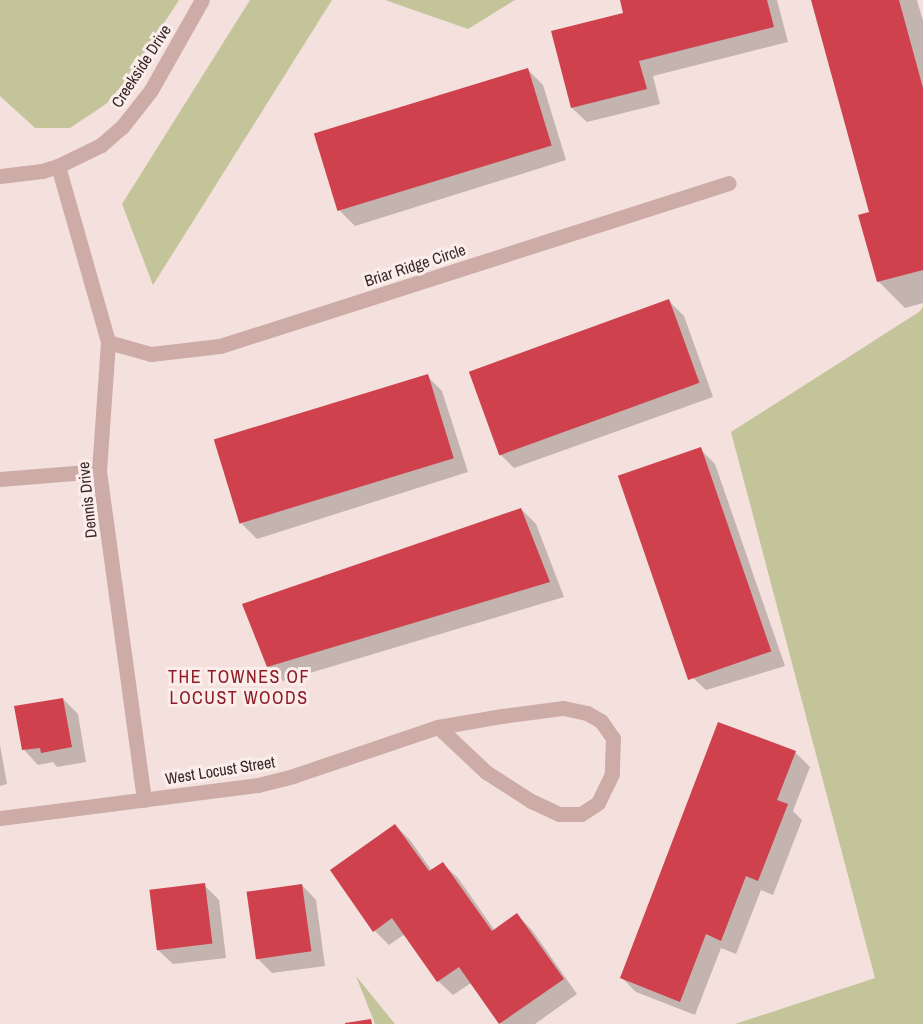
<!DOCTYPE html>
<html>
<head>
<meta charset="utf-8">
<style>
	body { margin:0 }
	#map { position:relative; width:923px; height:1024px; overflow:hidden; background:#f4e1dd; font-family:"Archivo Narrow",sans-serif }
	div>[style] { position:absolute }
	.green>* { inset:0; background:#c4c49b }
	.shadow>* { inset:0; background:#0003 }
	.building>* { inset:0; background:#ce414d; transform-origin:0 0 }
	.service>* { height:15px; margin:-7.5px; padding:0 7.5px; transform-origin:7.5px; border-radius:7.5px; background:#cdaca8 }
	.minor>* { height:15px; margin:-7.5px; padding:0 7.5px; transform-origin:7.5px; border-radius:7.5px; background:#cdaca8 }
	span { translate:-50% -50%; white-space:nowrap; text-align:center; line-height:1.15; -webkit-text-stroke:6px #fbedea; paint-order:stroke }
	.street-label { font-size:16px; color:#392829 }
	.neighbourhood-label { font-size:18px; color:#8e1c26; letter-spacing:1.5px }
</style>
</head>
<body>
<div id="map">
	<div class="green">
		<div style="clip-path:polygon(0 0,179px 0,128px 78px,106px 104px,70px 128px,35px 128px,0 96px)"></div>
		<div style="clip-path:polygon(250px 0,332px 0,153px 285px,122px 204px)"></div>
		<div style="clip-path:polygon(385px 0,515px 0,468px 29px)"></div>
		<div style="clip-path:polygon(923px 307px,923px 1024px,735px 1024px,875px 978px,731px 432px,919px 312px)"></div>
		<div style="clip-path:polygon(356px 976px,395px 1024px,375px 1024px)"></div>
	</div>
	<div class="shadow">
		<div style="clip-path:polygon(621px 0,777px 0,788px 42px,653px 76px,660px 104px,587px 122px,572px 108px,625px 14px)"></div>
		<div style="clip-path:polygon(812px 0,917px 0,923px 21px,923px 303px,905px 308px,878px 281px,871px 213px)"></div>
		<div style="clip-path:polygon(528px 70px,543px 85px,566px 160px,355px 226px,340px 211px)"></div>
		<div style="clip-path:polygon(669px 301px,684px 316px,713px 397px,514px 468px,499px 453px)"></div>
		<div style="clip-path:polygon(427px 376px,442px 391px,468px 472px,257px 539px,242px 524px)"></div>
		<div style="clip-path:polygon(700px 449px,715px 464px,785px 666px,706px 690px,691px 676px,621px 480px)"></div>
		<div style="clip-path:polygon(521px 509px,536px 524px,564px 597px,283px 681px,268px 666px)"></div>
		<div style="clip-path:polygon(63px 699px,78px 714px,86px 762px,57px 767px,53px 762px,38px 765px,24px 750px)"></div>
		<div style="clip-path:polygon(0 745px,7px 784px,0 786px)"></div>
		<div style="clip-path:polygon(795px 752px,810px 767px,793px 811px,802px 820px,773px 895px,761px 890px,736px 954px,721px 948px,695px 1015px,636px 992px,621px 977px)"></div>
		<div style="clip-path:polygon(395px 825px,410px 840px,432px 871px,443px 864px,458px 878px,495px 931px,517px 915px,532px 930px,577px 994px,535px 1024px,501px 1024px,471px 983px,453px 995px,438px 981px,405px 934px,389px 945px,375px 931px)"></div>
		<div style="clip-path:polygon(204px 885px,219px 900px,226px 958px,173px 964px,158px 950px)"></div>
		<div style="clip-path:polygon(302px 885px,316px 900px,325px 966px,272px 973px,257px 958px)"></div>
	</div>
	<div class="building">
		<div style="clip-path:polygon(620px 0,767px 0,774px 27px,639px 61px,647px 89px,571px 108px,551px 31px,623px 13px)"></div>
		<div style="clip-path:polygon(811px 0,899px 0,923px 88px,923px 270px,877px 282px,858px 215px,869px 212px)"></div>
		<div style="left:528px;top:68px;width:81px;height:224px;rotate:73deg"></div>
		<div style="left:669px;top:299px;width:89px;height:213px;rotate:70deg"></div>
		<div style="left:428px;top:374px;width:88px;height:224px;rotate:73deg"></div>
		<div style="left:701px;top:447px;width:216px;height:88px;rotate:71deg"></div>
		<div style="clip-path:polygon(521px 508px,550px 582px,267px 667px,242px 604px)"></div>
		<div style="clip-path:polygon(63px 698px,72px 747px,41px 753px,40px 748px,22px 750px,14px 706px)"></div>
		<div style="clip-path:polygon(718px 722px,796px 751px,777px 800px,788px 804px,758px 881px,746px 876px,721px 941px,706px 934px,680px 1002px,620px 978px)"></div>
		<div style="clip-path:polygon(395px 824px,429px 871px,443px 862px,492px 931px,517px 913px,564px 979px,499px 1024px,459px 967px,437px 982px,392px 918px,373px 932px,330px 870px)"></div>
		<div style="left:205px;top:883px;width:61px;height:56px;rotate:83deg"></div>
		<div style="left:302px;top:884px;width:68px;height:56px;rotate:82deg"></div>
		<div style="clip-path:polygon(371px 1019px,372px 1024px,345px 1024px,345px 1023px)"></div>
	</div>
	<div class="service">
		<div style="left:0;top:479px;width:99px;rotate:-4.6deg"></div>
	</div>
	<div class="minor">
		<div style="left:58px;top:166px;width:183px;rotate:74.1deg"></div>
		<div style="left:108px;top:342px;width:129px;rotate:94deg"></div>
		<div style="left:99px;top:471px;width:332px;rotate:82.2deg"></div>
		<div style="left:0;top:176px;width:42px;rotate:-6.8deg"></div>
		<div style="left:42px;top:171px;width:17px;rotate:-17deg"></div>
		<div style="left:58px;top:166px;width:48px;rotate:-26deg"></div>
		<div style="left:101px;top:145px;width:28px;rotate:-41deg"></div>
		<div style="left:122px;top:127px;width:47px;rotate:-51.9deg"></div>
		<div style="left:151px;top:90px;width:103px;rotate:-60.5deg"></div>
		<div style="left:108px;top:342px;width:45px;rotate:15.6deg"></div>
		<div style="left:151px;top:354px;width:69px;rotate:-6.6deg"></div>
		<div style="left:220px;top:346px;width:534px;rotate:-17.76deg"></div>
		<div style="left:563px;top:708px;width:25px;rotate:12deg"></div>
		<div style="left:587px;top:713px;width:16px;rotate:30deg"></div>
		<div style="left:601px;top:721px;width:21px;rotate:55deg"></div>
		<div style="left:613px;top:738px;width:36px;rotate:92deg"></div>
		<div style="left:612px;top:774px;width:32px;rotate:116deg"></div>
		<div style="left:598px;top:803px;width:20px;rotate:147deg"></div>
		<div style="left:581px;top:814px;width:22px;rotate:180deg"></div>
		<div style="left:559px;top:814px;width:31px;rotate:-155deg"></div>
		<div style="left:531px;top:801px;width:54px;rotate:-147.2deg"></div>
		<div style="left:486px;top:772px;width:66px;rotate:-136.8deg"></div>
		<div style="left:438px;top:727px;width:65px;rotate:-9.8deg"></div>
		<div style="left:502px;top:716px;width:62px;rotate:-7.5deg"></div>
		<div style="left:0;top:818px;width:260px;rotate:-7.3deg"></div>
		<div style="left:258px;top:785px;width:36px;rotate:-14deg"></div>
		<div style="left:293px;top:776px;width:153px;rotate:-18.7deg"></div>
	</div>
	<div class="street-label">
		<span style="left:141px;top:66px;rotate:-57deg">Creekside Drive</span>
		<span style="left:415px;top:265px;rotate:-18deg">Briar Ridge Circle</span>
		<span style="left:87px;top:500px;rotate:-96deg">Dennis Drive</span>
		<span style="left:220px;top:770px;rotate:-9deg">West Locust Street</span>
	</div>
	<div class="neighbourhood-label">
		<span style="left:239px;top:688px">THE TOWNES OF<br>LOCUST WOODS</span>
	</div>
</div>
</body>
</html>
